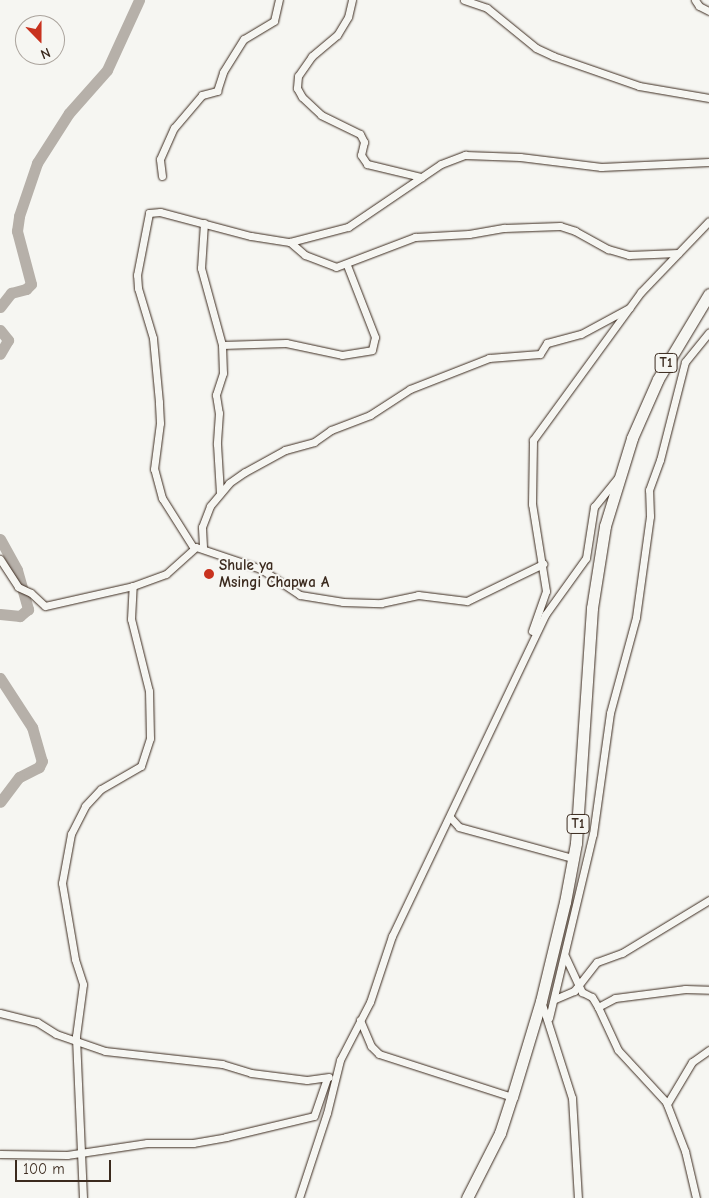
<!DOCTYPE html>
<html>
<head>
<meta charset="utf-8">
<style>
	body { margin:0 }
	#map { position:relative; width:709px; height:1198px; overflow:hidden; background:#f6f6f2; font-family:"Comic Neue",sans-serif }
	div>[style] { position:absolute }
	.river>* { height:11px; margin:-5.5px; padding:0 5.5px; transform-origin:5.5px; border-radius:5.5px; background:#b6b0a9 }
	.roads { filter:drop-shadow(0 0 1px #3b2a1e) drop-shadow(0 0 1px #3b2a1e) }
	.minor>* { height:7px; margin:-3.5px; padding:0 3.5px; transform-origin:3.5px; border-radius:3.5px; background:#f6f6f2 }
	.trunk>* { height:11px; margin:-5.5px; padding:0 5.5px; transform-origin:5.5px; border-radius:5.5px; background:#f6f6f2 }
	.dots>* { width:14px; height:14px; translate:-50% -50%; box-sizing:border-box; border:2px solid #f6f6f2; border-radius:50% }
	span { translate:-50% -50%; white-space:nowrap; text-align:center; line-height:1.15; -webkit-text-stroke:4px #f6f6f2; paint-order:stroke }
	.shield-label span { padding:1px 4px; background:#f6f6f2; border:1px solid; border-radius:4px; -webkit-text-stroke-width:0 }
	.shield-label { font-size:14px; color:#3b2a1e; font-weight:700 }
	.poi-label { font-size:15px; color:#3b2a1e; font-weight:700 }
	.left { translate:0 -50%; text-align:left }
	.north { position:absolute; left:15px; top:15px; width:50px; height:50px; box-sizing:border-box; background:#f6f6f2; border:1px solid #aba49d; border-radius:50%; rotate:158deg; font-size:14px; font-weight:700; line-height:20px; text-align:center; color:#3b2a1e }
	.north::after { content:''; display:block; margin:auto; width:18px; height:22px; background:#c8321e; clip-path:polygon(50% 0,100% 100%,50% 72%,0 100%) }
	.scale { position:absolute; left:15px; top:1160px; width:96px; height:22px; box-sizing:border-box; border:2px solid #3b2a1e; border-top:0; padding-left:6px; font-size:15px; line-height:18px; white-space:nowrap; color:#3b2a1e; -webkit-text-stroke:4px #f6f6f2; paint-order:stroke }
</style>
</head>
<body>
<div id="map">
	<div class="river">
		<div style="left:0;top:307px;width:18px;rotate:-52deg"></div>
		<div style="left:11px;top:293px;width:16px;rotate:-15deg"></div>
		<div style="left:26px;top:289px;width:7px;rotate:-45deg"></div>
		<div style="left:31px;top:284px;width:55px;rotate:-104.8deg"></div>
		<div style="left:17px;top:231px;width:15px;rotate:-82deg"></div>
		<div style="left:19px;top:216px;width:56px;rotate:-71.2deg"></div>
		<div style="left:37px;top:163px;width:59px;rotate:-57.4deg"></div>
		<div style="left:69px;top:113px;width:57px;rotate:-48.5deg"></div>
		<div style="left:107px;top:70px;width:77px;rotate:-65.4deg"></div>
		<div style="left:0;top:330px;width:13px;rotate:51deg"></div>
		<div style="left:8px;top:340px;width:16px;rotate:120deg"></div>
		<div style="left:0;top:539px;width:35px;rotate:61deg"></div>
		<div style="left:17px;top:570px;width:41px;rotate:74.2deg"></div>
		<div style="left:28px;top:609px;width:11px;rotate:139deg"></div>
		<div style="left:20px;top:616px;width:20px;rotate:-174deg"></div>
		<div style="left:0;top:678px;width:59px;rotate:56.9deg"></div>
		<div style="left:32px;top:727px;width:35px;rotate:74deg"></div>
		<div style="left:42px;top:761px;width:7px;rotate:117deg"></div>
		<div style="left:39px;top:767px;width:22px;rotate:153deg"></div>
		<div style="left:19px;top:777px;width:31px;rotate:127deg"></div>
	</div>
	<div class="roads">
		<div class="minor">
			<div style="left:352px;top:0;width:17px;rotate:103deg"></div>
			<div style="left:348px;top:17px;width:21px;rotate:121deg"></div>
			<div style="left:337px;top:35px;width:33px;rotate:140deg"></div>
			<div style="left:312px;top:56px;width:24px;rotate:125deg"></div>
			<div style="left:298px;top:76px;width:12px;rotate:95deg"></div>
			<div style="left:297px;top:88px;width:10px;rotate:61deg"></div>
			<div style="left:302px;top:97px;width:26px;rotate:43deg"></div>
			<div style="left:321px;top:115px;width:43px;rotate:26deg"></div>
			<div style="left:360px;top:134px;width:9px;rotate:63deg"></div>
			<div style="left:364px;top:142px;width:13px;rotate:103deg"></div>
			<div style="left:361px;top:155px;width:11px;rotate:56deg"></div>
			<div style="left:367px;top:164px;width:56px;rotate:13.5deg"></div>
			<div style="left:464px;top:0;width:24px;rotate:19deg"></div>
			<div style="left:487px;top:8px;width:63px;rotate:39.2deg"></div>
			<div style="left:536px;top:48px;width:19px;rotate:25deg"></div>
			<div style="left:553px;top:56px;width:91px;rotate:19.2deg"></div>
			<div style="left:639px;top:86px;width:71px;rotate:9.7deg"></div>
			<div style="left:695px;top:0;width:7px;rotate:56deg"></div>
			<div style="left:699px;top:6px;width:11px;rotate:27deg"></div>
			<div style="left:162px;top:176px;width:17px;rotate:-97deg"></div>
			<div style="left:160px;top:159px;width:34px;rotate:-66deg"></div>
			<div style="left:174px;top:128px;width:43px;rotate:-49.7deg"></div>
			<div style="left:202px;top:95px;width:16px;rotate:-15deg"></div>
			<div style="left:217px;top:91px;width:20px;rotate:-72deg"></div>
			<div style="left:223px;top:72px;width:39px;rotate:-58deg"></div>
			<div style="left:244px;top:39px;width:35px;rotate:-31deg"></div>
			<div style="left:274px;top:21px;width:22px;rotate:-77deg"></div>
			<div style="left:204px;top:223px;width:45px;rotate:93.8deg"></div>
			<div style="left:201px;top:268px;width:80px;rotate:74.7deg"></div>
			<div style="left:222px;top:345px;width:28px;rotate:88deg"></div>
			<div style="left:223px;top:373px;width:23px;rotate:108deg"></div>
			<div style="left:216px;top:395px;width:18px;rotate:81deg"></div>
			<div style="left:219px;top:413px;width:31px;rotate:94deg"></div>
			<div style="left:217px;top:444px;width:49px;rotate:86.5deg"></div>
			<div style="left:290px;top:242px;width:20px;rotate:41deg"></div>
			<div style="left:305px;top:255px;width:33px;rotate:21deg"></div>
			<div style="left:336px;top:267px;width:85px;rotate:-20.8deg"></div>
			<div style="left:415px;top:237px;width:54px;rotate:-3.2deg"></div>
			<div style="left:469px;top:234px;width:36px;rotate:-10deg"></div>
			<div style="left:504px;top:228px;width:56px;rotate:-2deg"></div>
			<div style="left:560px;top:226px;width:16px;rotate:18deg"></div>
			<div style="left:575px;top:231px;width:38px;rotate:29deg"></div>
			<div style="left:608px;top:249px;width:22px;rotate:16deg"></div>
			<div style="left:629px;top:255px;width:49px;rotate:-2.3deg"></div>
			<div style="left:222px;top:345px;width:64px;rotate:-1.8deg"></div>
			<div style="left:286px;top:343px;width:57px;rotate:12.1deg"></div>
			<div style="left:342px;top:355px;width:30px;rotate:-9deg"></div>
			<div style="left:372px;top:350px;width:13px;rotate:-77deg"></div>
			<div style="left:375px;top:337px;width:77px;rotate:-111.3deg"></div>
			<div style="left:193px;top:547px;width:58px;rotate:-122.3deg"></div>
			<div style="left:162px;top:498px;width:30px;rotate:-105deg"></div>
			<div style="left:154px;top:469px;width:46px;rotate:-82.6deg"></div>
			<div style="left:160px;top:423px;width:21px;rotate:-93deg"></div>
			<div style="left:159px;top:402px;width:64px;rotate:-95.4deg"></div>
			<div style="left:153px;top:338px;width:52px;rotate:-106.7deg"></div>
			<div style="left:138px;top:288px;width:13px;rotate:-94deg"></div>
			<div style="left:137px;top:275px;width:63px;rotate:-79deg"></div>
			<div style="left:149px;top:213px;width:11px;rotate:-5deg"></div>
			<div style="left:160px;top:212px;width:94px;rotate:14.8deg"></div>
			<div style="left:251px;top:236px;width:39px;rotate:9deg"></div>
			<div style="left:290px;top:242px;width:60px;rotate:-14.5deg"></div>
			<div style="left:348px;top:227px;width:112px;rotate:-34.1deg"></div>
			<div style="left:441px;top:164px;width:26px;rotate:-21deg"></div>
			<div style="left:465px;top:155px;width:55px;rotate:2.1deg"></div>
			<div style="left:520px;top:157px;width:82px;rotate:7deg"></div>
			<div style="left:601px;top:167px;width:108px;rotate:-2.7deg"></div>
			<div style="left:203px;top:547px;width:20px;rotate:-93deg"></div>
			<div style="left:202px;top:527px;width:22px;rotate:-69deg"></div>
			<div style="left:210px;top:506px;width:30px;rotate:-50deg"></div>
			<div style="left:229px;top:483px;width:19px;rotate:-35deg"></div>
			<div style="left:245px;top:472px;width:46px;rotate:-28.8deg"></div>
			<div style="left:285px;top:450px;width:30px;rotate:-15deg"></div>
			<div style="left:314px;top:442px;width:21px;rotate:-35deg"></div>
			<div style="left:331px;top:430px;width:42px;rotate:-21deg"></div>
			<div style="left:370px;top:415px;width:48px;rotate:-33deg"></div>
			<div style="left:410px;top:389px;width:85px;rotate:-21.4deg"></div>
			<div style="left:489px;top:358px;width:51px;rotate:-4.5deg"></div>
			<div style="left:540px;top:354px;width:13px;rotate:-58deg"></div>
			<div style="left:547px;top:343px;width:35px;rotate:-15deg"></div>
			<div style="left:581px;top:334px;width:55px;rotate:-28.4deg"></div>
			<div style="left:0;top:559px;width:33px;rotate:57deg"></div>
			<div style="left:18px;top:587px;width:14px;rotate:25deg"></div>
			<div style="left:31px;top:593px;width:19px;rotate:43deg"></div>
			<div style="left:45px;top:606px;width:90px;rotate:-12.8deg"></div>
			<div style="left:133px;top:586px;width:35px;rotate:-20deg"></div>
			<div style="left:166px;top:574px;width:40px;rotate:-42deg"></div>
			<div style="left:196px;top:547px;width:69px;rotate:18.7deg"></div>
			<div style="left:261px;top:569px;width:47px;rotate:33.7deg"></div>
			<div style="left:300px;top:595px;width:44px;rotate:9.2deg"></div>
			<div style="left:343px;top:602px;width:38px;rotate:2deg"></div>
			<div style="left:381px;top:603px;width:38px;rotate:-12deg"></div>
			<div style="left:418px;top:595px;width:49px;rotate:7deg"></div>
			<div style="left:467px;top:601px;width:85px;rotate:-26deg"></div>
			<div style="left:532px;top:631px;width:42px;rotate:-70.7deg"></div>
			<div style="left:546px;top:591px;width:88px;rotate:-99.1deg"></div>
			<div style="left:532px;top:504px;width:64px;rotate:-89.1deg"></div>
			<div style="left:533px;top:440px;width:183px;rotate:-53.9deg"></div>
			<div style="left:641px;top:292px;width:98px;rotate:-46.2deg"></div>
			<div style="left:450px;top:817px;width:13px;rotate:48deg"></div>
			<div style="left:459px;top:827px;width:117px;rotate:15.3deg"></div>
			<div style="left:565px;top:956px;width:40px;rotate:65deg"></div>
			<div style="left:582px;top:992px;width:11px;rotate:27deg"></div>
			<div style="left:592px;top:997px;width:12px;rotate:59deg"></div>
			<div style="left:598px;top:1007px;width:47px;rotate:65.1deg"></div>
			<div style="left:618px;top:1050px;width:71px;rotate:47.3deg"></div>
			<div style="left:666px;top:1102px;width:53px;rotate:68.8deg"></div>
			<div style="left:685px;top:1151px;width:48px;rotate:76.8deg"></div>
			<div style="left:555px;top:999px;width:21px;rotate:-23deg"></div>
			<div style="left:574px;top:991px;width:37px;rotate:-52deg"></div>
			<div style="left:597px;top:962px;width:27px;rotate:-20deg"></div>
			<div style="left:622px;top:953px;width:102px;rotate:-31.3deg"></div>
			<div style="left:541px;top:1001px;width:102px;rotate:72.3deg"></div>
			<div style="left:572px;top:1098px;width:100px;rotate:86.6deg"></div>
			<div style="left:598px;top:1007px;width:19px;rotate:-28deg"></div>
			<div style="left:615px;top:998px;width:71px;rotate:-7.3deg"></div>
			<div style="left:685px;top:989px;width:24px;rotate:2deg"></div>
			<div style="left:0;top:1013px;width:38px;rotate:14deg"></div>
			<div style="left:37px;top:1022px;width:22px;rotate:32deg"></div>
			<div style="left:56px;top:1034px;width:52px;rotate:19.1deg"></div>
			<div style="left:105px;top:1051px;width:118px;rotate:6.3deg"></div>
			<div style="left:222px;top:1064px;width:30px;rotate:17deg"></div>
			<div style="left:251px;top:1073px;width:56px;rotate:7.1deg"></div>
			<div style="left:307px;top:1080px;width:22px;rotate:-8deg"></div>
			<div style="left:549px;top:1018px;width:189px;rotate:-76.6deg"></div>
			<div style="left:593px;top:834px;width:122px;rotate:-82deg"></div>
			<div style="left:610px;top:713px;width:99px;rotate:-74.8deg"></div>
			<div style="left:636px;top:617px;width:102px;rotate:-82.1deg"></div>
			<div style="left:650px;top:516px;width:26px;rotate:-92deg"></div>
			<div style="left:649px;top:490px;width:32px;rotate:-70deg"></div>
			<div style="left:660px;top:460px;width:101px;rotate:-75.7deg"></div>
			<div style="left:685px;top:362px;width:38px;rotate:-51deg"></div>
			<div style="left:360px;top:1020px;width:28px;rotate:67deg"></div>
			<div style="left:371px;top:1046px;width:11px;rotate:45deg"></div>
			<div style="left:379px;top:1054px;width:140px;rotate:17.9deg"></div>
			<div style="left:667px;top:1104px;width:49px;rotate:-59.2deg"></div>
			<div style="left:692px;top:1062px;width:21px;rotate:-35deg"></div>
			<div style="left:0;top:1154px;width:67px;rotate:0.9deg"></div>
			<div style="left:67px;top:1155px;width:81px;rotate:-8.5deg"></div>
			<div style="left:147px;top:1143px;width:46px"></div>
			<div style="left:193px;top:1143px;width:34px;rotate:-10deg"></div>
			<div style="left:226px;top:1137px;width:90px;rotate:-13.4deg"></div>
			<div style="left:314px;top:1116px;width:40px;rotate:-71.1deg"></div>
			<div style="left:83px;top:1198px;width:162px;rotate:-92.5deg"></div>
			<div style="left:76px;top:1036px;width:52px;rotate:-82.3deg"></div>
			<div style="left:83px;top:984px;width:26px;rotate:-108deg"></div>
			<div style="left:75px;top:959px;width:77px;rotate:-99.7deg"></div>
			<div style="left:62px;top:883px;width:50px;rotate:-79.6deg"></div>
			<div style="left:71px;top:834px;width:31px;rotate:-63deg"></div>
			<div style="left:85px;top:806px;width:23px;rotate:-47deg"></div>
			<div style="left:101px;top:789px;width:46px;rotate:-29.9deg"></div>
			<div style="left:141px;top:766px;width:29px;rotate:-72deg"></div>
			<div style="left:150px;top:738px;width:47px;rotate:-91.2deg"></div>
			<div style="left:149px;top:691px;width:74px;rotate:-104deg"></div>
			<div style="left:131px;top:619px;width:33px;rotate:-87deg"></div>
			<div style="left:299px;top:1198px;width:89px;rotate:-71.8deg"></div>
			<div style="left:327px;top:1113px;width:55px;rotate:-76.2deg"></div>
			<div style="left:340px;top:1060px;width:65px;rotate:-62.7deg"></div>
			<div style="left:370px;top:1002px;width:70px;rotate:-71.6deg"></div>
			<div style="left:392px;top:936px;width:356px;rotate:-64.5deg"></div>
			<div style="left:545px;top:615px;width:70px;rotate:-54.3deg"></div>
			<div style="left:586px;top:558px;width:52px;rotate:-81.1deg"></div>
			<div style="left:594px;top:507px;width:40px;rotate:-51deg"></div>
		</div>
		<div class="trunk">
			<div style="left:467px;top:1198px;width:73px;rotate:-63.1deg"></div>
			<div style="left:500px;top:1133px;width:38px;rotate:-72deg"></div>
			<div style="left:512px;top:1097px;width:100px;rotate:-73.2deg"></div>
			<div style="left:541px;top:1001px;width:102px;rotate:-76.4deg"></div>
			<div style="left:565px;top:902px;width:60px;rotate:-79.4deg"></div>
			<div style="left:576px;top:843px;width:236px;rotate:-86.1deg"></div>
			<div style="left:592px;top:608px;width:83px;rotate:-81deg"></div>
			<div style="left:605px;top:526px;width:92px;rotate:-72.9deg"></div>
			<div style="left:632px;top:438px;width:64px;rotate:-66.2deg"></div>
			<div style="left:658px;top:379px;width:99px;rotate:-59deg"></div>
		</div>
	</div>
	<div class="dots">
		<div style="left:209px;top:574px;background:#c8321e"></div>
	</div>
	<div class="shield-label">
		<span style="left:666px;top:363px">T1</span>
		<span style="left:578px;top:824px">T1</span>
	</div>
	<div class="poi-label">
		<span class="left" style="left:219px;top:574px">Shule ya<br>Msingi Chapwa A</span>
	</div>
	<div class="north">N</div>
	<div class="scale">100 m</div>
</div>
</body>
</html>
